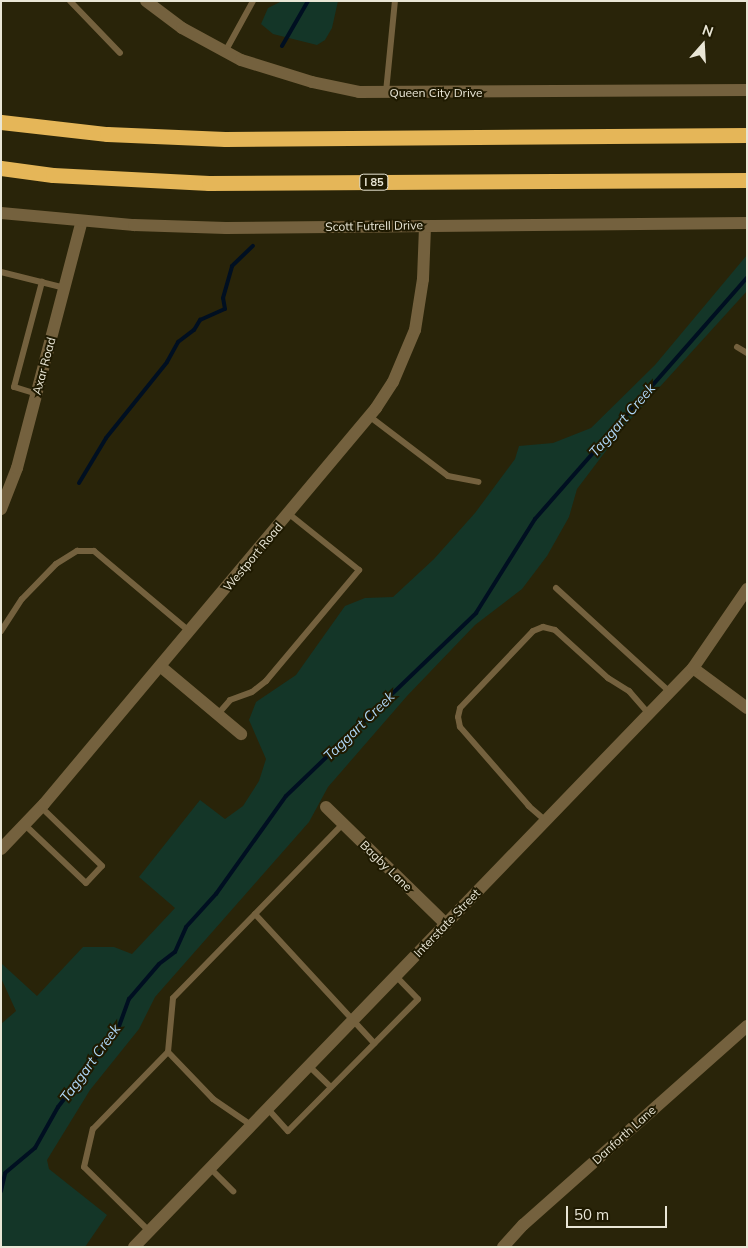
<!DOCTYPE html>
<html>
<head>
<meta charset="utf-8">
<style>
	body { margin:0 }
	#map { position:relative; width:748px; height:1248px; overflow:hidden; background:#292409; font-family:Mulish,sans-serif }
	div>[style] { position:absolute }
	.green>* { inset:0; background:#143628 }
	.stream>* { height:4px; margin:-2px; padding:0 2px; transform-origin:2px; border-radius:2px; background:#000f21 }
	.service>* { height:6px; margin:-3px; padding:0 3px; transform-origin:3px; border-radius:3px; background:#74613e }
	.minor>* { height:12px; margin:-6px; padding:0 6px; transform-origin:6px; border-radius:6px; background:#74613e }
	.tertiary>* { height:12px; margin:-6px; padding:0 6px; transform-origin:6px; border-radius:6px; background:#74613e }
	.motorway>* { height:15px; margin:-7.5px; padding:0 7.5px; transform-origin:7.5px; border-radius:7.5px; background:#e5b658 }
	span { translate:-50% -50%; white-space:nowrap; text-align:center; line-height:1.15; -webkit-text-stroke:4px #1f1a01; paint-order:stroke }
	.shield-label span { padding:1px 4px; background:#1f1a01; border:1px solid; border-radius:4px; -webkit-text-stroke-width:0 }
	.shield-label { font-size:11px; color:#e9e6d6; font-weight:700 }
	.street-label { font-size:12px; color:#e9e6d6 }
	.water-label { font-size:14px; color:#afd7f7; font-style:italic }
	.frame { position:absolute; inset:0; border:2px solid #e9e6d6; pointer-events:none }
	.north { position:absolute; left:678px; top:20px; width:50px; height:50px; -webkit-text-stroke:4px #1f1a01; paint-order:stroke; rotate:19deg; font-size:14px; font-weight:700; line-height:20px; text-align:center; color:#e9e6d6 }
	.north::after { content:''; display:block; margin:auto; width:18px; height:22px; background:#e9e6d6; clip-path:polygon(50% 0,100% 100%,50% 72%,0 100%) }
	.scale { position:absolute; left:566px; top:1206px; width:101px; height:22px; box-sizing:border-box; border:2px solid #e9e6d6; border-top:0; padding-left:6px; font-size:15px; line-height:18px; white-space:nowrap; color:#e9e6d6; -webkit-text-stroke:4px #1f1a01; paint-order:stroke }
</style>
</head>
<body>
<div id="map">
	<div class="green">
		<div style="clip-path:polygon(282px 1px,338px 1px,332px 28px,325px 40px,317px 45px,273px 34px,261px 24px,268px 8px)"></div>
		<div style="clip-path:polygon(747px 255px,747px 291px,627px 423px,577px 489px,569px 517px,547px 556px,522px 589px,475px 625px,407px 696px,328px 787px,309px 822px,155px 997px,139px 1029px,90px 1090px,47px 1160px,49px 1169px,107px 1215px,85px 1247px,1px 1247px,1px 1024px,16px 1011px,1px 978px,1px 963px,37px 996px,83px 947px,114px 947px,132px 954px,175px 908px,139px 877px,200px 800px,225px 819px,243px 806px,259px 781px,266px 759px,249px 720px,256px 702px,296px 675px,345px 606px,365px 598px,393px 597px,434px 559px,475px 513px,515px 459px,519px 446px,553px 443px,591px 428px,655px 365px)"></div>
	</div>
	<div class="stream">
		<div style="left:282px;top:46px;width:52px;rotate:-60deg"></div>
		<div style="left:79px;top:483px;width:52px;rotate:-59deg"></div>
		<div style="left:106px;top:438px;width:97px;rotate:-51.2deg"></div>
		<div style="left:167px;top:362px;width:23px;rotate:-61deg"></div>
		<div style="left:178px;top:342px;width:20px;rotate:-37deg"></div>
		<div style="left:194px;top:330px;width:12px;rotate:-59deg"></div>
		<div style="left:200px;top:320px;width:27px;rotate:-24deg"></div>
		<div style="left:225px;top:309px;width:11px;rotate:-100deg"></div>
		<div style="left:223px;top:298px;width:33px;rotate:-74deg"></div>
		<div style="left:232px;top:266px;width:29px;rotate:-44deg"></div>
		<div style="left:1px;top:1191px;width:18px;rotate:-77deg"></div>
		<div style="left:5px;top:1173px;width:39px;rotate:-40deg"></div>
		<div style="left:35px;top:1148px;width:47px;rotate:-60.7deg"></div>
		<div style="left:58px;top:1107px;width:98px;rotate:-52.4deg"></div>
		<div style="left:118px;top:1029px;width:32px;rotate:-70deg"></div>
		<div style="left:129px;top:999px;width:46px;rotate:-49.4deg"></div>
		<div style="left:159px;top:964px;width:20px;rotate:-37deg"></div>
		<div style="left:175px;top:952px;width:27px;rotate:-66deg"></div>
		<div style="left:186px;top:927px;width:45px;rotate:-47.7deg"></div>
		<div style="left:216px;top:894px;width:120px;rotate:-54.5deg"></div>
		<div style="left:286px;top:796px;width:264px;rotate:-43.9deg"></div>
		<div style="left:476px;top:613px;width:111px;rotate:-57.9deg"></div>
		<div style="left:535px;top:519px;width:321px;rotate:-48.7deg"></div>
	</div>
	<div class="service">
		<div style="left:70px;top:1px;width:72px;rotate:46.1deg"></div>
		<div style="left:225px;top:52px;width:58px;rotate:-61.2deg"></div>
		<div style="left:386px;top:92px;width:91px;rotate:-84.4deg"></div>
		<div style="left:1px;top:272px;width:66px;rotate:14deg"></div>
		<div style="left:737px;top:347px;width:12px;rotate:31deg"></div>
		<div style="left:37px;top:394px;width:24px;rotate:-163deg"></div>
		<div style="left:14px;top:387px;width:109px;rotate:-75.1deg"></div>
		<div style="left:369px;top:416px;width:99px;rotate:37.2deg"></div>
		<div style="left:448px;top:476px;width:31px;rotate:11deg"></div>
		<div style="left:556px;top:588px;width:154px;rotate:42.4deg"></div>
		<div style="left:1px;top:631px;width:38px;rotate:-57deg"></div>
		<div style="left:22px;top:599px;width:49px;rotate:-45.8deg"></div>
		<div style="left:56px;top:564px;width:25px;rotate:-32deg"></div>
		<div style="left:77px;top:551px;width:17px"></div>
		<div style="left:94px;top:551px;width:124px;rotate:40.1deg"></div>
		<div style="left:218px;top:714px;width:18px;rotate:-49deg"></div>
		<div style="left:230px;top:700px;width:23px;rotate:-20deg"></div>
		<div style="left:252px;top:692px;width:18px;rotate:-38deg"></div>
		<div style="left:266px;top:681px;width:145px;rotate:-50deg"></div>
		<div style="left:359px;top:570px;width:90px;rotate:-141.3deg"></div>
		<div style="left:546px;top:821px;width:23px;rotate:-139deg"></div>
		<div style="left:529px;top:806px;width:105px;rotate:-131.1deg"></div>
		<div style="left:460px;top:727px;width:10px;rotate:-101deg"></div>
		<div style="left:458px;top:717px;width:9px;rotate:-77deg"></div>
		<div style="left:460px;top:708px;width:106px;rotate:-46.5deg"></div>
		<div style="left:533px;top:631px;width:11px;rotate:-22deg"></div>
		<div style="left:543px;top:627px;width:12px;rotate:14deg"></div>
		<div style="left:555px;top:630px;width:72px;rotate:42.2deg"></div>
		<div style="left:608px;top:678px;width:25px;rotate:32deg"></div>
		<div style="left:629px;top:691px;width:30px;rotate:49deg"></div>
		<div style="left:25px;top:825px;width:84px;rotate:43.6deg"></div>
		<div style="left:86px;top:883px;width:23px;rotate:-47deg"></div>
		<div style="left:102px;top:866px;width:85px;rotate:-136deg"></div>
		<div style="left:255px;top:914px;width:176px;rotate:47.3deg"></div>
		<div style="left:168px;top:1052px;width:65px;rotate:46.2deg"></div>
		<div style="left:213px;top:1099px;width:46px;rotate:34.4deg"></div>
		<div style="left:309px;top:1066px;width:30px;rotate:44deg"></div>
		<div style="left:267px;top:1108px;width:31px;rotate:48deg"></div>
		<div style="left:288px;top:1131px;width:185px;rotate:-45.4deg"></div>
		<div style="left:418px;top:999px;width:32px;rotate:-134deg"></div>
		<div style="left:210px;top:1168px;width:33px;rotate:45deg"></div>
		<div style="left:149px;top:1231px;width:91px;rotate:-135.4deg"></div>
		<div style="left:84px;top:1167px;width:39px;rotate:-77deg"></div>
		<div style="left:93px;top:1129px;width:107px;rotate:-45.8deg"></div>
		<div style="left:168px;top:1052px;width:54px;rotate:-84.7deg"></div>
		<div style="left:173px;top:998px;width:243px;rotate:-45.7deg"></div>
	</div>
	<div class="minor">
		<div style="left:1px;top:509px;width:44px;rotate:-68.7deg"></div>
		<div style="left:17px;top:468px;width:255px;rotate:-75.3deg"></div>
		<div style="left:160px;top:666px;width:106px;rotate:40deg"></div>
		<div style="left:693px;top:668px;width:67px;rotate:36.5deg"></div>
		<div style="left:326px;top:807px;width:168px;rotate:44.3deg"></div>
		<div style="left:1px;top:849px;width:62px;rotate:-46.3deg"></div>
		<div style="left:44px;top:804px;width:517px;rotate:-50.02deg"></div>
		<div style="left:376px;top:408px;width:31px;rotate:-57deg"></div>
		<div style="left:393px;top:382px;width:56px;rotate:-67.1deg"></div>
		<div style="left:415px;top:330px;width:52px;rotate:-81.1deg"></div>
		<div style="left:423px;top:279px;width:53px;rotate:-87.8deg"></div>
		<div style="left:134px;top:1247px;width:805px;rotate:-46.01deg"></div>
		<div style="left:693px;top:668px;width:96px;rotate:-55.6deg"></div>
		<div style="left:503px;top:1247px;width:30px;rotate:-48deg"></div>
		<div style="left:523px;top:1225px;width:300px;rotate:-41.6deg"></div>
	</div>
	<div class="tertiary">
		<div style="left:146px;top:1px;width:45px;rotate:36.9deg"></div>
		<div style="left:182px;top:28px;width:67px;rotate:28.5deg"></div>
		<div style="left:241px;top:60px;width:74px;rotate:17.2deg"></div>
		<div style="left:312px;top:82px;width:48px;rotate:12deg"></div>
		<div style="left:359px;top:92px;width:388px;rotate:-0.3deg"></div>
		<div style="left:1px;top:213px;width:134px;rotate:5.2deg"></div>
		<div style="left:134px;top:225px;width:92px;rotate:1.9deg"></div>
		<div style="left:226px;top:228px;width:521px;rotate:-0.55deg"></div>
	</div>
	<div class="motorway">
		<div style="left:1px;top:122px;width:107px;rotate:6.5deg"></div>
		<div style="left:107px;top:134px;width:118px;rotate:2.4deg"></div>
		<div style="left:225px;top:139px;width:522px;rotate:-0.44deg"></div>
		<div style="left:1px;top:168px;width:52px;rotate:7.7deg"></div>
		<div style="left:53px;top:175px;width:156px;rotate:2.9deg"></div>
		<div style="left:209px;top:183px;width:538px;rotate:-0.32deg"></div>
	</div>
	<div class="shield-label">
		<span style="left:374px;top:182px">I 85</span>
	</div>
	<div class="street-label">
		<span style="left:436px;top:93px">Queen City Drive</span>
		<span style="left:374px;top:226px;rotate:-1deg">Scott Futrell Drive</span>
		<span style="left:44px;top:366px;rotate:-75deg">Axar Road</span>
		<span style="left:253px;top:557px;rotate:-50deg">Westport Road</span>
		<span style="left:386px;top:866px;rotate:44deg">Bagby Lane</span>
		<span style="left:447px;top:923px;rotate:-46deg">Interstate Street</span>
		<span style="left:624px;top:1135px;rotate:-42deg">Danforth Lane</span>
	</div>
	<div class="water-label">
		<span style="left:622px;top:420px;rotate:-49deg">Taggart Creek</span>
		<span style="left:359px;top:726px;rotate:-44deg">Taggart Creek</span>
		<span style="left:90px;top:1063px;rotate:-54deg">Taggart Creek</span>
	</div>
	<div class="frame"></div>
	<div class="north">N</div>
	<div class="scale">50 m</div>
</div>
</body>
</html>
